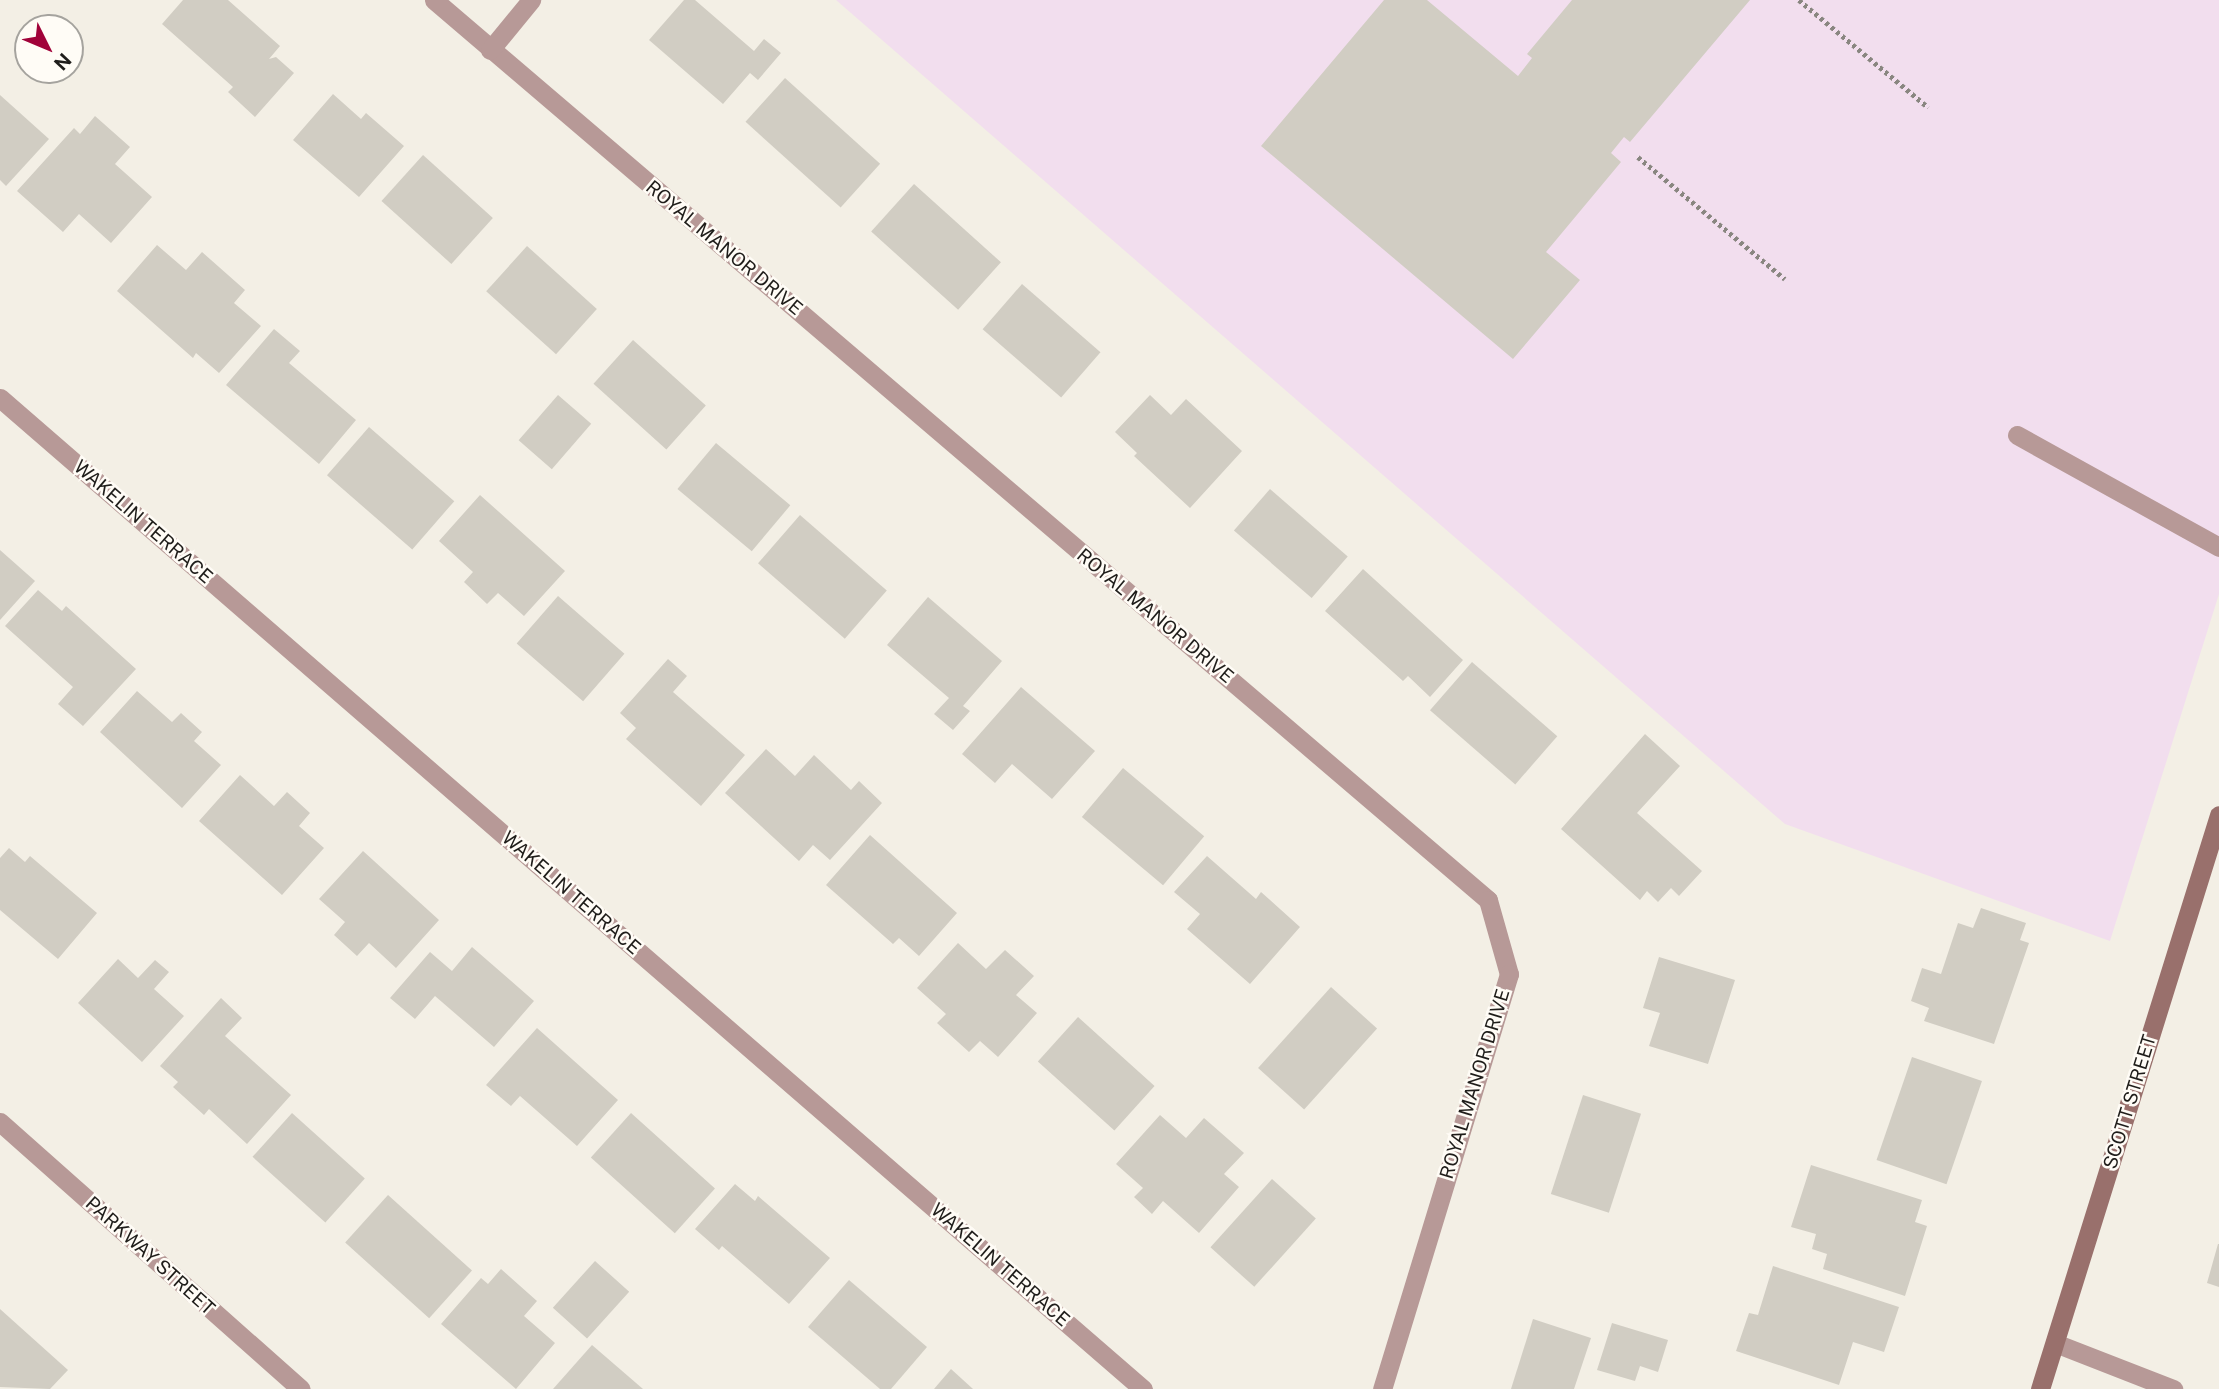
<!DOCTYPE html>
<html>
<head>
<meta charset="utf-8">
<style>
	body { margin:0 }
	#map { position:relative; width:2219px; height:1389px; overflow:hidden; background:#f3efe5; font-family:"Public Sans",sans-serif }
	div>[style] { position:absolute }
	.education>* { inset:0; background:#f2deee }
	.building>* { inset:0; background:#d1cdc3; transform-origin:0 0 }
	.path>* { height:4.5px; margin-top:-2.25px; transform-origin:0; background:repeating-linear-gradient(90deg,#898680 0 3.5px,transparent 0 7px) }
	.service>* { height:19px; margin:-9.5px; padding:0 9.5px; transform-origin:9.5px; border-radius:9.5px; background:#b79997 }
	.minor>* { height:19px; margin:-9.5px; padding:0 9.5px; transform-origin:9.5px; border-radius:9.5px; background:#b79997 }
	.secondary>* { height:19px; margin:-9.5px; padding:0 9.5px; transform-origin:9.5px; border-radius:9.5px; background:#99706c }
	span { translate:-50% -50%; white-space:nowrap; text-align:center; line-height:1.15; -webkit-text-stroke:5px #fffcf6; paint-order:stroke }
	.street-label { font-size:19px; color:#1f1d1a }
	.north { position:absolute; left:14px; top:14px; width:70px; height:70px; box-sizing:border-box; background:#fffcf6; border:2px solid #a5a39e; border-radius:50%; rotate:133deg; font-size:19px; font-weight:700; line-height:28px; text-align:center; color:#1f1d1a }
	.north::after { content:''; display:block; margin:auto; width:24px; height:32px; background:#a10239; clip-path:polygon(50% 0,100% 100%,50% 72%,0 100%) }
</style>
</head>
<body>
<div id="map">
	<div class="education">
		<div style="clip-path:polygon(836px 0,2219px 0,2219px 594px,2110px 941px,1785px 824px)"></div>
	</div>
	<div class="building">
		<div style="clip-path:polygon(183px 0,228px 0,280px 46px,269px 59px,276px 57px,294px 73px,255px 117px,228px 92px,233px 87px,162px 24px)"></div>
		<div style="clip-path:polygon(684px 0,695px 0,754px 51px,764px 39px,781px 53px,758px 80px,750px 73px,723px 104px,649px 40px)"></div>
		<div style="clip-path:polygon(1384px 0,1427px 0,1518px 76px,1532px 58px,1527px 54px,1572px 0,1750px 0,1630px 142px,1624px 137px,1611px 153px,1621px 162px,1546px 252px,1580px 280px,1513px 359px,1261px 146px)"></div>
		<div style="left:785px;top:78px;width:128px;height:59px;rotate:42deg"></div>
		<div style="clip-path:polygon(333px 94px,361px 119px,366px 113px,404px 146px,359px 197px,293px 140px)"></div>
		<div style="clip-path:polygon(0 95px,49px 139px,6px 186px,0 180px)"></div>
		<div style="clip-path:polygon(95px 116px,130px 147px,115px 164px,152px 197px,111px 243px,79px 214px,63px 232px,17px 191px,74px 128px,80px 134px)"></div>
		<div style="left:423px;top:155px;width:94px;height:62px;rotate:42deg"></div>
		<div style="left:914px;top:184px;width:117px;height:64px;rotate:42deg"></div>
		<div style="clip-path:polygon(157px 245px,186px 270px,202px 252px,245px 290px,234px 303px,261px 326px,219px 373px,196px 353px,193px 358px,117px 291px)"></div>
		<div style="left:527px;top:246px;width:94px;height:61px;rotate:42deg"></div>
		<div style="left:1022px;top:284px;width:104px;height:60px;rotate:41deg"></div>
		<div style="clip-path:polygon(274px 329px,300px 351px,289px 363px,356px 420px,319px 464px,226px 385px)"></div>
		<div style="left:633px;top:340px;width:98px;height:59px;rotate:42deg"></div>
		<div style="left:558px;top:395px;width:44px;height:60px;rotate:41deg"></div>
		<div style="clip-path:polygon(1150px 395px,1171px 415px,1186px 399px,1242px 451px,1190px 508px,1134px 456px,1137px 453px,1115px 432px)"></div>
		<div style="left:369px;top:427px;width:113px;height:64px;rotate:41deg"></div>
		<div style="left:716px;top:443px;width:97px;height:60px;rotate:40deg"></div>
		<div style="left:1270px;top:489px;width:103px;height:55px;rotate:41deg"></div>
		<div style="clip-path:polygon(480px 495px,565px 571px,524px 616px,498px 593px,487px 604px,464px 582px,473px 572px,439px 541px)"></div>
		<div style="left:800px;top:515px;width:115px;height:64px;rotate:41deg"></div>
		<div style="clip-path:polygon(0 550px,35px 581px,0 620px)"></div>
		<div style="clip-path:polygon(1363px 569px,1463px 660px,1430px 697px,1408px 676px,1403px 681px,1325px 611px)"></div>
		<div style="clip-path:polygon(38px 590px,62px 611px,66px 606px,136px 669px,83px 726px,58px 704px,73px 687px,5px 626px)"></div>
		<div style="left:558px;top:596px;width:88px;height:63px;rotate:41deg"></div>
		<div style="clip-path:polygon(928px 597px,1002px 661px,963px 706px,970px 711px,953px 730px,934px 714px,949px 698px,887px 645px)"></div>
		<div style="clip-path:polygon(668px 659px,687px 676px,673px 692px,745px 755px,701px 806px,626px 739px,636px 728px,620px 713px)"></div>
		<div style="left:1472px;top:662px;width:113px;height:64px;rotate:41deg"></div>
		<div style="clip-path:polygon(1021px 687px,1095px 751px,1052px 799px,1012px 764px,995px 783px,962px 754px)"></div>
		<div style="clip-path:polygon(137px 691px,172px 722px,181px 713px,202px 732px,194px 741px,221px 765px,182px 808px,100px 732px)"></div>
		<div style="clip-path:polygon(1645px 734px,1680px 766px,1637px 813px,1702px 871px,1679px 896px,1671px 888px,1658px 902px,1647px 891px,1640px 900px,1561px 829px)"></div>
		<div style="clip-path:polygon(766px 749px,795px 776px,814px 755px,851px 790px,859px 781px,882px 803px,830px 860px,813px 845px,799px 861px,725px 793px)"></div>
		<div style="left:1123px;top:768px;width:106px;height:64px;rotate:40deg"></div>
		<div style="clip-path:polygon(240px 775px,274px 806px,287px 792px,310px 813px,299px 826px,324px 848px,282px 895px,199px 821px)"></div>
		<div style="clip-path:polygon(870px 835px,957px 913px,919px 956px,899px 938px,893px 944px,826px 885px)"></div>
		<div style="clip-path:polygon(9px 848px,25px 862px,30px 856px,97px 913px,58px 959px,0 910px,0 858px)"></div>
		<div style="clip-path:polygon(363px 851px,439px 920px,396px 968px,369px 943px,357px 956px,334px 935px,345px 922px,319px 899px)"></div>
		<div style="clip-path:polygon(1207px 856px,1256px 899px,1261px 892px,1300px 927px,1250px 984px,1187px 929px,1200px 914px,1174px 892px)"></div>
		<div style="clip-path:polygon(1981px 908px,2026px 923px,2020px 940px,2029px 943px,1994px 1044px,1924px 1021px,1929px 1008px,1911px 1001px,1922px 968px,1941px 974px,1958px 923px,1973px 928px)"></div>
		<div style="clip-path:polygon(958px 943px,986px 969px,1005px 950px,1034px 976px,1016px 995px,1037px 1013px,998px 1057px,980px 1041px,969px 1052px,937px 1023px,946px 1014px,917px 988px)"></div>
		<div style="clip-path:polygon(472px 947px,534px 1001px,494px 1047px,435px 996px,415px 1019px,390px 998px,430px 952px,452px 971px)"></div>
		<div style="clip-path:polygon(1659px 957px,1735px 980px,1708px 1064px,1649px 1046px,1660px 1013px,1643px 1008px)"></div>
		<div style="clip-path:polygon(118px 959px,138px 978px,155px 960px,169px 972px,154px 989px,184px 1016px,142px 1062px,78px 1003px)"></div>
		<div style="left:1331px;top:987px;width:62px;height:109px;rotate:42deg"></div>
		<div style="clip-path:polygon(221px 998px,242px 1018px,225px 1036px,291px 1095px,247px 1144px,209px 1109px,204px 1115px,173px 1087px,178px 1082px,160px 1066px)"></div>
		<div style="left:1078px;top:1017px;width:103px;height:60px;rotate:42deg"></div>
		<div style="clip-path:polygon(537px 1028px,618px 1100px,577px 1146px,520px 1096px,511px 1106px,486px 1085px)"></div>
		<div style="left:1912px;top:1057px;width:74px;height:109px;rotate:19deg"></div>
		<div style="left:1583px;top:1095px;width:61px;height:104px;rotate:18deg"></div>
		<div style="left:292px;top:1113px;width:98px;height:59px;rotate:42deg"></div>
		<div style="left:631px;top:1113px;width:113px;height:60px;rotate:42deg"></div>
		<div style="clip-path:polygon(1160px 1115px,1186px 1138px,1204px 1118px,1244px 1153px,1224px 1174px,1239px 1187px,1199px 1233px,1163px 1201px,1152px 1214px,1134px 1197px,1143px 1188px,1116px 1164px)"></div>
		<div style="clip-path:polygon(1811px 1165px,1922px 1200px,1915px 1222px,1927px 1226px,1905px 1296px,1823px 1269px,1827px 1254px,1812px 1249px,1816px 1234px,1791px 1227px)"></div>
		<div style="left:1272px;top:1179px;width:59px;height:92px;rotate:42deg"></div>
		<div style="clip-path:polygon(735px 1184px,755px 1201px,758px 1196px,830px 1258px,789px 1304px,722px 1246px,719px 1250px,695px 1229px)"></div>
		<div style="left:388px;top:1195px;width:113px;height:64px;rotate:42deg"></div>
		<div style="clip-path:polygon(2218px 1244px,2219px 1244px,2219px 1287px,2207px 1283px)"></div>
		<div style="left:595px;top:1261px;width:46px;height:63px;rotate:42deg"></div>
		<div style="clip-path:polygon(1773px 1266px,1899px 1307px,1884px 1352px,1853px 1342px,1839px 1385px,1736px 1351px,1749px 1313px,1758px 1315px)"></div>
		<div style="clip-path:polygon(501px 1269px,537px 1301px,524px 1316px,555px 1343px,516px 1389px,441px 1324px,481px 1278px,488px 1284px)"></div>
		<div style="clip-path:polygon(849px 1280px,927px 1347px,891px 1389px,880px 1389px,808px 1327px)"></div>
		<div style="clip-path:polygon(0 1309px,68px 1370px,50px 1389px,0 1387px)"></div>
		<div style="clip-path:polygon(1533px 1319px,1591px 1338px,1574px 1389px,1511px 1389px)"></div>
		<div style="clip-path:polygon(1612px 1323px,1668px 1340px,1658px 1372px,1640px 1366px,1635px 1381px,1597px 1370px)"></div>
		<div style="clip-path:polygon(592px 1345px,643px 1389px,553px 1389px)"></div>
		<div style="clip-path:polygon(951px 1369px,973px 1389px,934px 1389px)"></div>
	</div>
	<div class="path">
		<div style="left:1799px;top:0;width:168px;rotate:39.7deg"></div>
		<div style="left:1638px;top:157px;width:191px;rotate:39.7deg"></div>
	</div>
	<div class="service">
		<div style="left:2017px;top:435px;width:231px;rotate:29deg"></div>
	</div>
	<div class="minor">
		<div style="left:434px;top:0;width:1386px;rotate:40.49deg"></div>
		<div style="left:1488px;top:900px;width:77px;rotate:74.2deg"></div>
		<div style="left:1509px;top:974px;width:434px;rotate:107deg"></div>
		<div style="left:490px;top:50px;width:65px;rotate:-50.6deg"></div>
		<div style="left:0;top:398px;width:1513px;rotate:40.93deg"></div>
		<div style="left:0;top:1122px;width:402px;rotate:41.6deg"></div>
		<div style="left:2055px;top:1343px;width:127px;rotate:21.3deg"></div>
	</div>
	<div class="secondary">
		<div style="left:2040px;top:1389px;width:601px;rotate:-72.68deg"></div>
	</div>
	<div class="street-label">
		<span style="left:724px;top:248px;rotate:40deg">ROYAL MANOR DRIVE</span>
		<span style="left:143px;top:522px;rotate:41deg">WAKELIN TERRACE</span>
		<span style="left:1155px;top:616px;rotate:40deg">ROYAL MANOR DRIVE</span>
		<span style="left:571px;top:893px;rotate:41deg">WAKELIN TERRACE</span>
		<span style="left:1475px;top:1084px;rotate:-73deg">ROYAL MANOR DRIVE</span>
		<span style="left:2130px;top:1102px;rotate:-73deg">SCOTT STREET</span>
		<span style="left:150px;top:1256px;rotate:42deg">PARKWAY STREET</span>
		<span style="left:1000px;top:1265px;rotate:41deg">WAKELIN TERRACE</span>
	</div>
	<div class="north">N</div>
</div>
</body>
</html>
